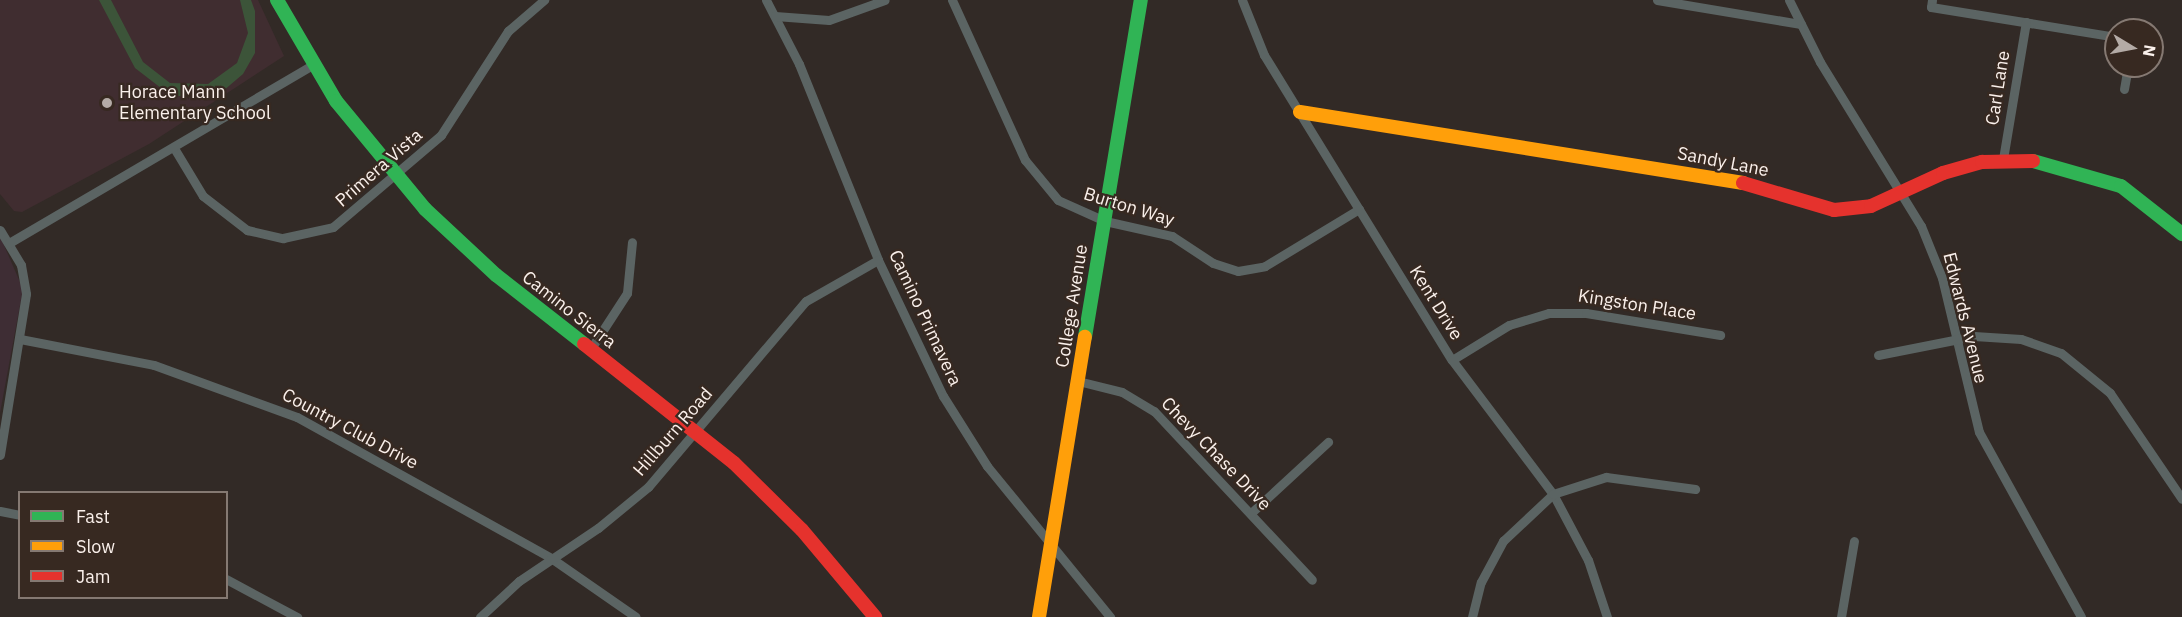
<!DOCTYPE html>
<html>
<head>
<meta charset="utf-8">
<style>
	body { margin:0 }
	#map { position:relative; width:2182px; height:617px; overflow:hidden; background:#322a26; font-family:"IBM Plex Sans",sans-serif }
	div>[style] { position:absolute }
	.commercial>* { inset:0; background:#3e2d34 }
	.education>* { inset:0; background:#402d30 }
	.green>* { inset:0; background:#3c5439 }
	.street>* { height:9px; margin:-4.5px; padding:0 4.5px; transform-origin:4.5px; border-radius:4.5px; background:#5b6463 }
	.fast>* { height:14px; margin:-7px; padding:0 7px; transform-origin:7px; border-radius:7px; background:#30b455 }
	.slow>* { height:14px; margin:-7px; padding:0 7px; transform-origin:7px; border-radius:7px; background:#ff9f0a }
	.jam>* { height:14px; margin:-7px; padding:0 7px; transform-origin:7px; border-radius:7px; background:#e5322d }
	.dots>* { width:16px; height:16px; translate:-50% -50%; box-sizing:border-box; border:3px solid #372921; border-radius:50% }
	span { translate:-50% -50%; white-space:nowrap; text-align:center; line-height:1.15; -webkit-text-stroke:4.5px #372921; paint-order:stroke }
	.street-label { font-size:18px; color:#faf0eb }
	.poi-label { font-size:18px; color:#faf0eb }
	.left { translate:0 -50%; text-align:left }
	.legend { position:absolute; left:18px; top:491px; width:210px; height:108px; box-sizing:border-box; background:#372921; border:2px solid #857972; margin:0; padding:8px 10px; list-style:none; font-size:18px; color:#faf0eb }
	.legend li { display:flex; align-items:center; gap:12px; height:30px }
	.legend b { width:30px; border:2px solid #857972 }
	.north { position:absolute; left:2104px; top:18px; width:60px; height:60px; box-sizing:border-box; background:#372921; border:2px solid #857972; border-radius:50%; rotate:100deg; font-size:16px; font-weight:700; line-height:24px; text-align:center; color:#faf0eb }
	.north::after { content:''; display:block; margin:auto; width:21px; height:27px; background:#b4aba6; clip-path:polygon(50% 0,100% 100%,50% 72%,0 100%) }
</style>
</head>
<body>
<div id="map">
	<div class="commercial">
		<div style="clip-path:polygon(0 236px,23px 289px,0 413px)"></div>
	</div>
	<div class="education">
		<div style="clip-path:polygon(0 0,258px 0,284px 56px,149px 144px,22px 212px,14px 211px,0 194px)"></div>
	</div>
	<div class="green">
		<div style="clip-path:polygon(99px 0,111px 0,143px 62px,170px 83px,208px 84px,237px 63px,248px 33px,240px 0,251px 0,255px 11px,255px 53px,243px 74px,223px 91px,197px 98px,170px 95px,135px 68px)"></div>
	</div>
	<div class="street">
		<div style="left:766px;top:0;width:72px;rotate:62.7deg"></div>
		<div style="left:799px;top:64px;width:211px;rotate:68deg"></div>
		<div style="left:878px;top:260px;width:151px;rotate:64.5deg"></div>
		<div style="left:943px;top:396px;width:83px;rotate:57.8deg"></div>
		<div style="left:987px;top:466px;width:195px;rotate:50.8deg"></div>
		<div style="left:952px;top:0;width:176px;rotate:65.5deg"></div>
		<div style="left:1025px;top:160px;width:52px;rotate:50.5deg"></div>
		<div style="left:1058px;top:200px;width:51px;rotate:24.1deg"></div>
		<div style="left:1105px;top:221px;width:69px;rotate:12.6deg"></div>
		<div style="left:1172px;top:236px;width:49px;rotate:33.4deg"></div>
		<div style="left:1213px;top:263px;width:26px;rotate:18deg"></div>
		<div style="left:1238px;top:271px;width:27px;rotate:-10deg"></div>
		<div style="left:1265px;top:266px;width:110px;rotate:-31.2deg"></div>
		<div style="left:1242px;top:0;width:59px;rotate:68.2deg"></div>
		<div style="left:1264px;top:55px;width:358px;rotate:58.4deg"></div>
		<div style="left:1452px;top:360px;width:168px;rotate:53deg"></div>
		<div style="left:1553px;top:494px;width:75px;rotate:62.1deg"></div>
		<div style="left:1588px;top:560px;width:60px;rotate:71.6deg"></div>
		<div style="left:1657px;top:0;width:146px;rotate:9.5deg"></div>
		<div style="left:1789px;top:0;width:69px;rotate:63.4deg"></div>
		<div style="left:1820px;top:62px;width:193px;rotate:58.4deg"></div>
		<div style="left:1921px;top:226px;width:56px;rotate:68deg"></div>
		<div style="left:1942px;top:278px;width:158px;rotate:76.5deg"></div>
		<div style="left:1979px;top:432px;width:211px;rotate:61.1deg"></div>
		<div style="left:1932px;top:0;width:7px;rotate:98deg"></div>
		<div style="left:1931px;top:7px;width:187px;rotate:9.2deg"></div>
		<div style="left:775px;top:16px;width:54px;rotate:4.2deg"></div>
		<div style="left:829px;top:20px;width:59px;rotate:-19.7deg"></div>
		<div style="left:2124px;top:89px;width:23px;rotate:-80deg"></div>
		<div style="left:174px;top:148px;width:56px;rotate:58.9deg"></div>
		<div style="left:203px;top:196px;width:56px;rotate:37.7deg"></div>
		<div style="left:247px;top:230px;width:37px;rotate:13deg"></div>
		<div style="left:283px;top:238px;width:51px;rotate:-12.4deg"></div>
		<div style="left:333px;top:227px;width:142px;rotate:-40.4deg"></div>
		<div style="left:441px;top:135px;width:124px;rotate:-57.2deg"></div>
		<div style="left:508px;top:31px;width:48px;rotate:-40.7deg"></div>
		<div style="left:2003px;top:159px;width:139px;rotate:-80.5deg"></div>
		<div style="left:0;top:230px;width:41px;rotate:59deg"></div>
		<div style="left:21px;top:265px;width:29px;rotate:80deg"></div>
		<div style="left:26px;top:294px;width:163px;rotate:99.2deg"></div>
		<div style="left:9px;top:243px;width:352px;rotate:-30.4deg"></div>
		<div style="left:20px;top:339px;width:136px;rotate:11deg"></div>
		<div style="left:154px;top:365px;width:152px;rotate:20deg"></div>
		<div style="left:297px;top:417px;width:291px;rotate:29deg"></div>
		<div style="left:551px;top:558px;width:103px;rotate:34.8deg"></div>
		<div style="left:590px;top:350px;width:68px;rotate:-57deg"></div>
		<div style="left:627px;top:293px;width:51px;rotate:-84.4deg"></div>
		<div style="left:1878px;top:355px;width:98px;rotate:-11.2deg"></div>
		<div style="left:1974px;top:336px;width:47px;rotate:3.7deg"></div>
		<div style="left:2021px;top:339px;width:42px;rotate:19.3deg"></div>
		<div style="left:2061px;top:353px;width:63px;rotate:39.2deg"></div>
		<div style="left:2110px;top:393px;width:128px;rotate:55.8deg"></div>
		<div style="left:1452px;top:360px;width:67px;rotate:-31.6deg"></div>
		<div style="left:1509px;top:325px;width:42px;rotate:-16.7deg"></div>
		<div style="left:1549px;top:313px;width:37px"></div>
		<div style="left:1586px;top:313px;width:136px;rotate:9.3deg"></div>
		<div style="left:1078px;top:381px;width:45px;rotate:14deg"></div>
		<div style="left:1122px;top:392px;width:37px;rotate:31deg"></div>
		<div style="left:1154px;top:411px;width:231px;rotate:46.9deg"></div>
		<div style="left:0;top:511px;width:20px;rotate:11deg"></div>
		<div style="left:1251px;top:513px;width:105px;rotate:-42.7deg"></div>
		<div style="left:226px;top:579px;width:81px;rotate:28.2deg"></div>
		<div style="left:480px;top:617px;width:53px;rotate:-42.7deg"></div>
		<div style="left:519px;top:581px;width:95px;rotate:-33.9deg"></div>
		<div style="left:598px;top:528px;width:65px;rotate:-39.4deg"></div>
		<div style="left:648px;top:487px;width:244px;rotate:-49.7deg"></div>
		<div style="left:806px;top:301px;width:83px;rotate:-29.7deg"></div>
		<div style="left:1472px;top:617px;width:36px;rotate:-76deg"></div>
		<div style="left:1481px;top:582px;width:47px;rotate:-61.8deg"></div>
		<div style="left:1503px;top:541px;width:69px;rotate:-43.2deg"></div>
		<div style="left:1553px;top:494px;width:56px;rotate:-17.8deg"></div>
		<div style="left:1606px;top:477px;width:90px;rotate:7.7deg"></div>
		<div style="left:1841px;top:617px;width:77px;rotate:-80.3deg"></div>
	</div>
	<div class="fast">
		<div style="left:277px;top:0;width:117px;rotate:59.7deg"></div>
		<div style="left:336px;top:101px;width:140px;rotate:50.5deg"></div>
		<div style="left:425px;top:209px;width:97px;rotate:42.9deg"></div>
		<div style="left:496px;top:275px;width:112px;rotate:38.1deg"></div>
		<div style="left:2033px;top:161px;width:91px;rotate:15.9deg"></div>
		<div style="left:2121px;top:186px;width:78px;rotate:38.2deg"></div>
		<div style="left:1085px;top:337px;width:342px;rotate:-80.6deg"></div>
	</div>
	<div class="slow">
		<div style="left:1300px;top:112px;width:449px;rotate:9.1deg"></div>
		<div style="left:1039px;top:617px;width:284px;rotate:-80.7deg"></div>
	</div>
	<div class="jam">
		<div style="left:1743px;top:183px;width:95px;rotate:16.5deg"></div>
		<div style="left:1834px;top:210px;width:37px;rotate:-6deg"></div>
		<div style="left:1871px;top:206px;width:79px;rotate:-24.6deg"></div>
		<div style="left:1943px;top:173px;width:41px;rotate:-15.8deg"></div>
		<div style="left:1982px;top:162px;width:51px;rotate:-1.1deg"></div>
		<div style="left:584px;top:344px;width:191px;rotate:38.4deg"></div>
		<div style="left:734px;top:463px;width:95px;rotate:44.6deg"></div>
		<div style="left:802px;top:530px;width:114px;rotate:50deg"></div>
	</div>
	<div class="dots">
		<div style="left:107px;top:103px;background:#b4aba6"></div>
	</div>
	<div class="street-label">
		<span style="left:1998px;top:88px;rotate:-81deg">Carl Lane</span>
		<span style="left:1723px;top:162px;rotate:11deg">Sandy Lane</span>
		<span style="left:379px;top:168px;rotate:-41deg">Primera Vista</span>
		<span style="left:1129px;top:207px;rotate:17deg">Burton Way</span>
		<span style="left:1436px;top:303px;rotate:58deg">Kent Drive</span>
		<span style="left:1637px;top:305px;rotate:9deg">Kingston Place</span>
		<span style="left:1072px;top:306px;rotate:-81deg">College Avenue</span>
		<span style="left:569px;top:310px;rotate:38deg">Camino Sierra</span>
		<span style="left:925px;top:318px;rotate:65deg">Camino Primavera</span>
		<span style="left:1965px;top:318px;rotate:76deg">Edwards Avenue</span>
		<span style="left:350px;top:429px;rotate:28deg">Country Club Drive</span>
		<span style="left:673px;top:432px;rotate:-49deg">Hillburn Road</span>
		<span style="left:1216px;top:454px;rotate:46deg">Chevy Chase Drive</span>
	</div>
	<div class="poi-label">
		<span class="left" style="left:119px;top:103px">Horace Mann<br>Elementary School</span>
	</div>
	<ul class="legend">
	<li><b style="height:8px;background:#30b455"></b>Fast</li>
	<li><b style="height:8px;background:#ff9f0a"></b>Slow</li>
	<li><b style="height:8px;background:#e5322d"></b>Jam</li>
	</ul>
	<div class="north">N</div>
</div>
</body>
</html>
